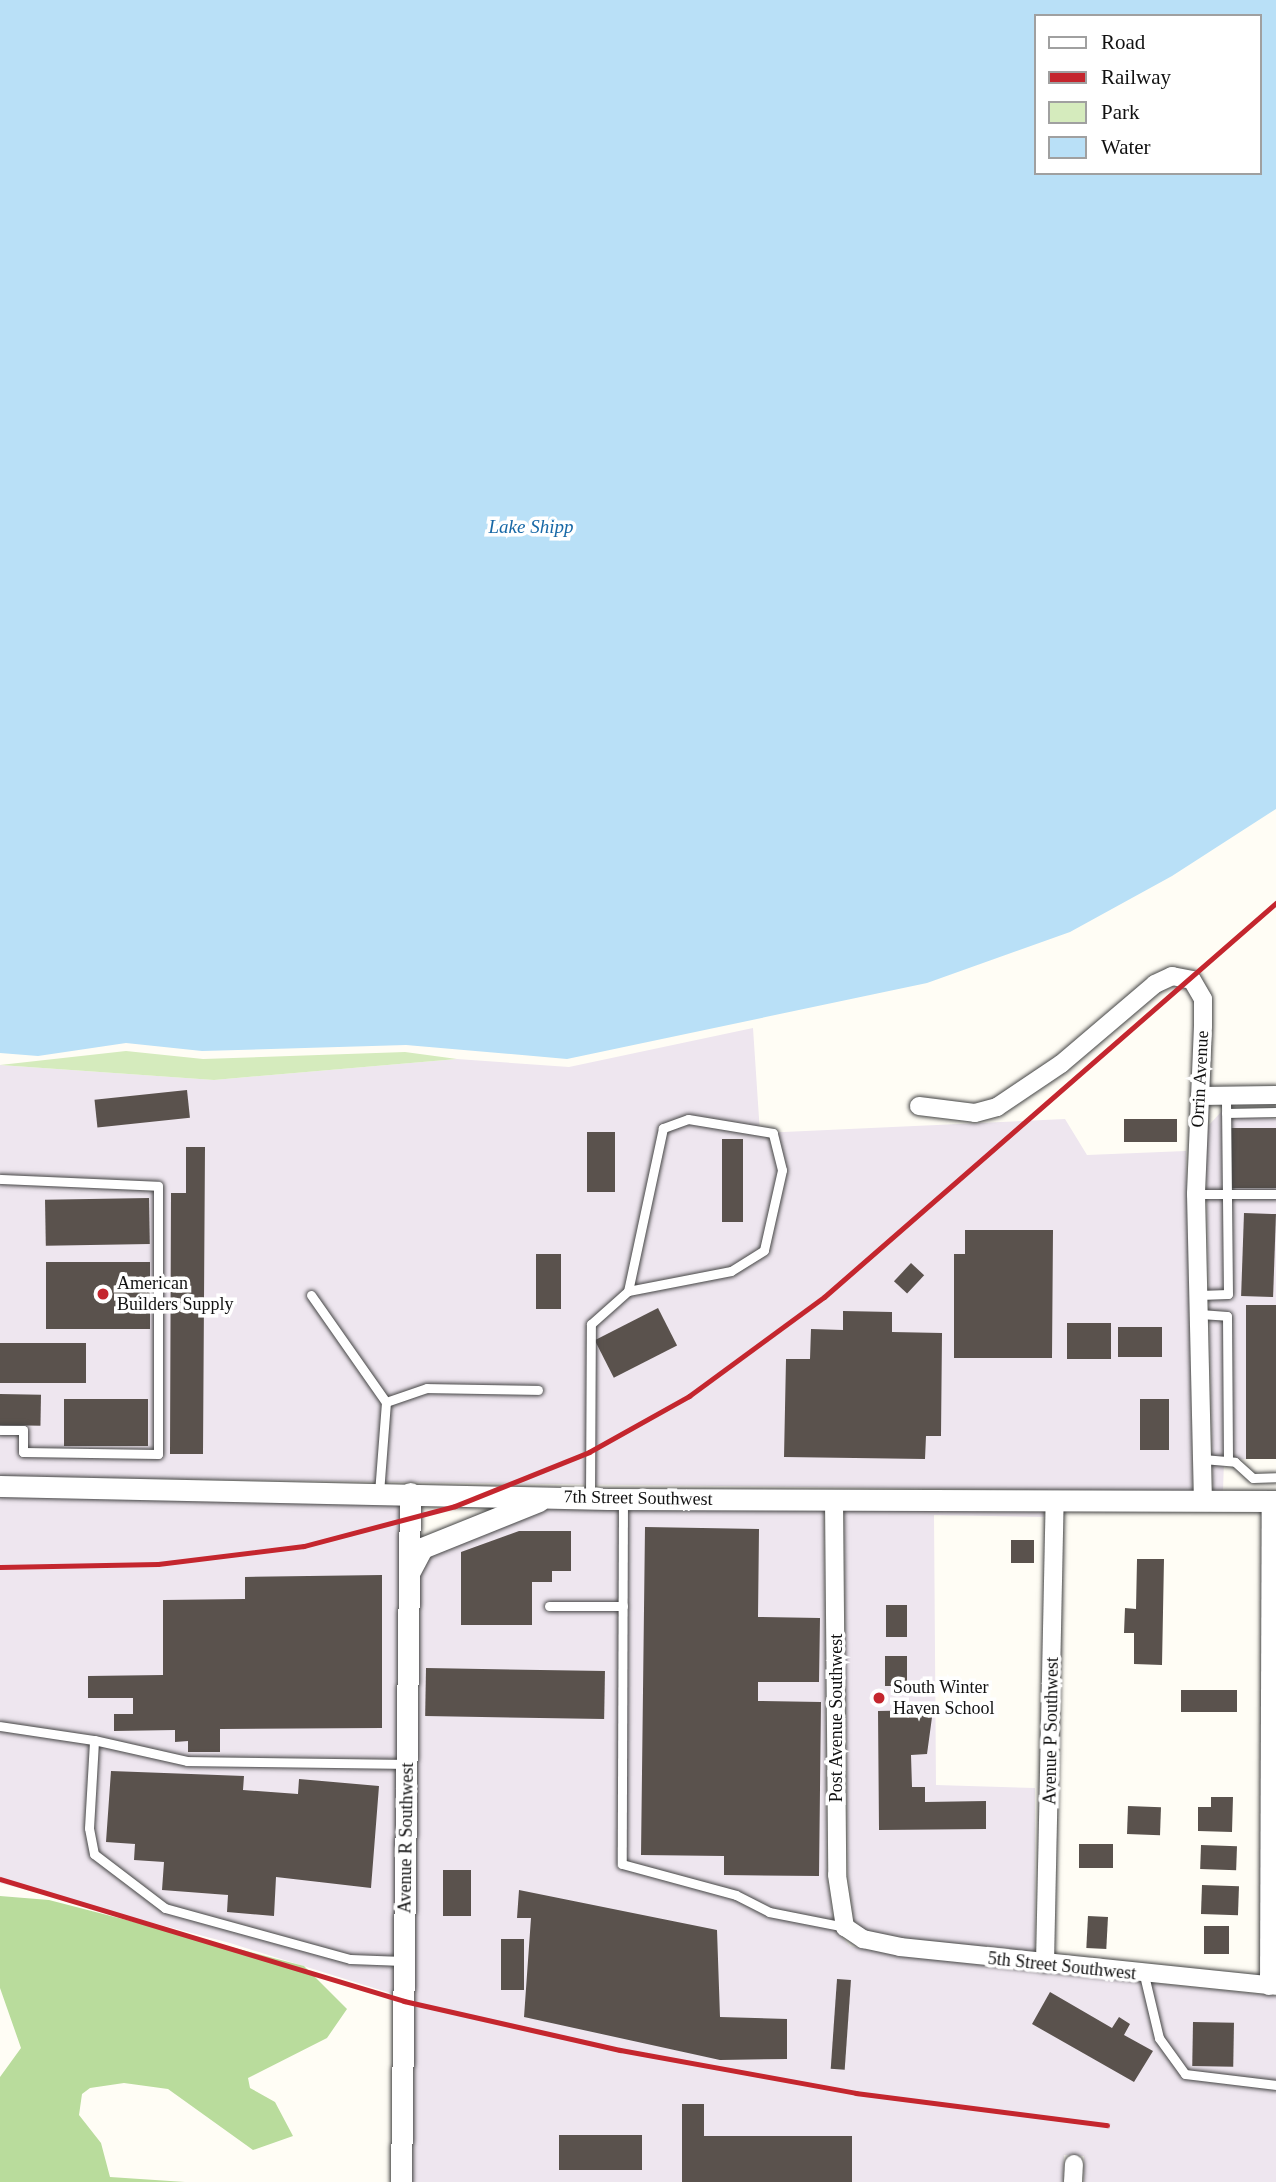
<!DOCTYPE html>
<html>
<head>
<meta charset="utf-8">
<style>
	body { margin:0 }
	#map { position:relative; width:1276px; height:2182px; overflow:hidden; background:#fffdf5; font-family:Georgia,serif }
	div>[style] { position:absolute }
	.industrial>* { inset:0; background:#eee6ef }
	.green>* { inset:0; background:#d5ebbd }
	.forest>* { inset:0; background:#b9dc9c }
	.water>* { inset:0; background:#b9e0f7 }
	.building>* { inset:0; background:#5a524d; transform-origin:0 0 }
	.roads { filter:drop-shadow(0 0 2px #444) drop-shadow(0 0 2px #444) }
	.service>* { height:9px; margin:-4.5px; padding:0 4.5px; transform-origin:4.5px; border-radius:4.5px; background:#fff }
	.minor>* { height:18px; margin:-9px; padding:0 9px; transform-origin:9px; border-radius:9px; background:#fff }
	.tertiary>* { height:21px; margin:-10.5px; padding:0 10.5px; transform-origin:10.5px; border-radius:10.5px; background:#fff }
	.rail>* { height:5px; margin:-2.5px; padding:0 2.5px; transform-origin:2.5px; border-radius:2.5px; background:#c4262e }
	.dots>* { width:19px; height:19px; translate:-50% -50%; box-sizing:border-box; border:4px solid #fff; border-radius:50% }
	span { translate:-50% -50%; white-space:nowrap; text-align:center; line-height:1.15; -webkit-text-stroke:7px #fff; paint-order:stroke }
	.street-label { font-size:18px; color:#111 }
	.poi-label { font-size:18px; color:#111 }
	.left { translate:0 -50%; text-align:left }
	.water-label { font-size:19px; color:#1768a6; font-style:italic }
	.legend { position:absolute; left:1034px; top:14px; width:228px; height:161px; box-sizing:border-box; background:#fff; border:2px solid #a0a0a0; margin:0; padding:9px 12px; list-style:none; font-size:21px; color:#111 }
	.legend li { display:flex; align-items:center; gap:14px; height:35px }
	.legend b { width:35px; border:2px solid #a0a0a0 }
</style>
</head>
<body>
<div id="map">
	<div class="industrial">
		<div style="clip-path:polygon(753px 1028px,760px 1133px,1065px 1119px,1087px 1155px,1186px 1151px,1193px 1492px,0 1477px,0 1065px,214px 1080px,457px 1059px,569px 1067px)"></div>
		<div style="clip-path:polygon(1222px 1111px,1276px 1119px,1276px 1458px,1224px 1460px,1223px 1492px,1213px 1492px,1206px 1157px,1208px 1126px)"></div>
		<div style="clip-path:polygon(0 1496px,400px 1502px,394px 2001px,393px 1994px,230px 1943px,0 1883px)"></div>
		<div style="clip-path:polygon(551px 1506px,824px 1509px,827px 1876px,835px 1930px,850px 1946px,899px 1956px,1276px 1996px,1276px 2182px,1084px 2182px,1084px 2156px,1064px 2155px,1063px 2182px,412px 2182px,420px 1573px,430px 1555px)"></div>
		<div style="clip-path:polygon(844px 1509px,1044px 1509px,1044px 1517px,934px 1515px,936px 1785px,1035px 1788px,1035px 1953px,902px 1938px,866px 1931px,854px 1921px,848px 1875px)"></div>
	</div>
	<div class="green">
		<div style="clip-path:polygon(126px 1051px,203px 1059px,405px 1052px,457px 1059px,214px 1080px,0 1065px)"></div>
	</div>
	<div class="forest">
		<div style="clip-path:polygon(0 1896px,49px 1900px,304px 1966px,347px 2009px,327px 2038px,248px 2078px,250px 2088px,275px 2102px,293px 2136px,253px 2150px,168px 2089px,124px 2083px,90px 2088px,82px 2094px,79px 2115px,101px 2143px,110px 2177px,185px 2182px,0 2182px,0 2077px,21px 2048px,0 1988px)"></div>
	</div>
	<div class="water">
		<div style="clip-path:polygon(evenodd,0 0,1276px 0,1276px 809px,1172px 876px,1070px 932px,927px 983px,567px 1059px,406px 1045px,202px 1051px,126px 1043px,38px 1056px,0 1053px,0 0,1036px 16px,1260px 16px,1260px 173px,1036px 173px,1036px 16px)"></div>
	</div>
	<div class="building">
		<div style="left:187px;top:1090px;width:28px;height:93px;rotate:84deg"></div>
		<div style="left:1124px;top:1119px;width:53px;height:23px"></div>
		<div style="left:1231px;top:1128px;width:45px;height:60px"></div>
		<div style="left:587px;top:1132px;width:28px;height:60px"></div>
		<div style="left:722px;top:1139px;width:21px;height:83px"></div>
		<div style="clip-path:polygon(186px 1147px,205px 1147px,203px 1454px,170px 1454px,171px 1193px,186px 1193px)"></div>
		<div style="left:149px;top:1198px;width:46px;height:104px;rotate:89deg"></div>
		<div style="left:1244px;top:1213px;width:32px;height:83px;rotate:2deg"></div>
		<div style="clip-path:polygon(965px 1230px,1053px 1230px,1052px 1358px,954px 1358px,954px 1254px,965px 1254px)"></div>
		<div style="left:536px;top:1254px;width:25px;height:55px"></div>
		<div style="left:150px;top:1262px;width:67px;height:104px;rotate:90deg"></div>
		<div style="left:911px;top:1263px;width:18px;height:25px;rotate:43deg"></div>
		<div style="left:1246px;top:1305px;width:30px;height:154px"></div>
		<div style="left:658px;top:1308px;width:42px;height:71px;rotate:63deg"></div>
		<div style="clip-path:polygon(843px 1311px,892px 1312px,892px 1332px,942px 1333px,941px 1436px,926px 1436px,925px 1459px,784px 1457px,786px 1359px,810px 1359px,811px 1329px,843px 1330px)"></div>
		<div style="left:1067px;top:1323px;width:44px;height:36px"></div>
		<div style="left:1118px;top:1327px;width:44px;height:30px"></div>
		<div style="left:0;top:1343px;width:86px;height:40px"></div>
		<div style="left:0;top:1394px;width:41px;height:31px;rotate:1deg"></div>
		<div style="left:64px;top:1399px;width:84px;height:47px"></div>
		<div style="left:1140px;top:1399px;width:29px;height:51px"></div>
		<div style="clip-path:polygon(645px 1527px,759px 1529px,758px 1617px,820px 1618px,819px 1682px,758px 1682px,758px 1701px,821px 1702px,819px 1876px,724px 1875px,724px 1856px,641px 1855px)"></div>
		<div style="clip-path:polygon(519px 1531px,571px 1531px,571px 1571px,552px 1571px,552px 1582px,532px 1582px,532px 1625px,461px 1625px,461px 1552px)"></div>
		<div style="left:1011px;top:1540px;width:23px;height:23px"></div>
		<div style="clip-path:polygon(1137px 1559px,1164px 1559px,1162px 1665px,1134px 1664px,1134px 1633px,1124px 1633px,1125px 1608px,1136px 1609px)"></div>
		<div style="clip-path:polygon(382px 1575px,382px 1728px,220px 1729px,220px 1752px,188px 1752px,188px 1741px,175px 1742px,175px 1730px,114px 1731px,114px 1714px,133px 1714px,133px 1698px,88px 1698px,88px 1676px,163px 1675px,163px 1600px,245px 1599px,245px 1577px)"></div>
		<div style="left:886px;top:1605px;width:21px;height:32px"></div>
		<div style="left:885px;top:1656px;width:22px;height:30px"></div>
		<div style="left:426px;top:1668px;width:179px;height:48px;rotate:1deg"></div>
		<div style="left:1181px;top:1690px;width:56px;height:22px"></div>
		<div style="clip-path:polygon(933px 1710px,927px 1754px,911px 1755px,912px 1787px,925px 1787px,925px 1802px,986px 1801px,986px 1829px,879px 1830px,878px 1711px)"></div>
		<div style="clip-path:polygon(111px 1771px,244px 1776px,243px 1790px,298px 1794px,299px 1779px,379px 1786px,371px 1888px,276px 1877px,274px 1916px,227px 1912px,228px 1895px,162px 1890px,164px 1862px,134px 1860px,135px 1844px,106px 1842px)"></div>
		<div style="clip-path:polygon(1211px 1797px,1233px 1797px,1232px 1832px,1198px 1831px,1198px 1807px,1211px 1807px)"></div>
		<div style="left:1128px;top:1806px;width:33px;height:28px;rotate:2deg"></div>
		<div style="left:1079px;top:1844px;width:34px;height:24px"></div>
		<div style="left:1201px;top:1845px;width:36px;height:24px;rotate:2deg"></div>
		<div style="left:443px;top:1870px;width:28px;height:46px"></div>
		<div style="left:1202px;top:1885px;width:37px;height:29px;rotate:2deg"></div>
		<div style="clip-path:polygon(519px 1890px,717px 1930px,720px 2017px,787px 2019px,787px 2059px,720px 2060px,524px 2017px,531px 1918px,517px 1918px)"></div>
		<div style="left:1088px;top:1916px;width:20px;height:32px;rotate:3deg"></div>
		<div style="left:1229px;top:1926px;width:28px;height:25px;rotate:90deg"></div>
		<div style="left:501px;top:1939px;width:23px;height:51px"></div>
		<div style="left:837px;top:1979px;width:14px;height:90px;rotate:4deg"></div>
		<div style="clip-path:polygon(1050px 1992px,1112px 2028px,1119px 2017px,1130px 2024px,1124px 2035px,1153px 2051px,1134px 2082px,1032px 2024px)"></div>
		<div style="left:1193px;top:2022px;width:41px;height:44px;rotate:1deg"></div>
		<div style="clip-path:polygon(682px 2104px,704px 2104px,704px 2136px,852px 2136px,852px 2182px,682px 2182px)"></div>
		<div style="left:559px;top:2135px;width:83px;height:35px"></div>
	</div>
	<div class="roads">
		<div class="service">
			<div style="left:1226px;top:1113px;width:50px;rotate:-1.1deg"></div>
			<div style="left:0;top:1179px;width:158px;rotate:2.5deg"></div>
			<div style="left:158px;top:1186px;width:268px;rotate:90deg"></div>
			<div style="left:158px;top:1454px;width:135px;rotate:-179.2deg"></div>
			<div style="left:23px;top:1452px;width:22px;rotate:-90deg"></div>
			<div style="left:23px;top:1430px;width:23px;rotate:180deg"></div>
			<div style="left:1196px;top:1194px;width:80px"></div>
			<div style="left:311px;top:1295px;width:131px;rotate:55deg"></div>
			<div style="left:386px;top:1402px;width:91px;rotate:94.4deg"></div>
			<div style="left:1199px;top:1295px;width:29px;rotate:-2deg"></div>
			<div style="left:1228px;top:1294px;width:199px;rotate:-90.6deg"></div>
			<div style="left:1200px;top:1314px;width:27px;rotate:4deg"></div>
			<div style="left:1227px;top:1316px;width:145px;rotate:89.6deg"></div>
			<div style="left:386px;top:1402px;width:43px;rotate:-18.9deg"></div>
			<div style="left:427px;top:1388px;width:111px;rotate:1deg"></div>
			<div style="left:1203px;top:1459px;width:32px;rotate:5deg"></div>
			<div style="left:1235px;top:1462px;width:24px;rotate:42deg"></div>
			<div style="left:1253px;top:1478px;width:23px;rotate:-2deg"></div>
			<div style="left:590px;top:1498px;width:174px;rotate:-89.7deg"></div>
			<div style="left:591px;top:1324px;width:50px;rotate:-41.7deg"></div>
			<div style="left:628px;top:1291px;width:105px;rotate:-11deg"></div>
			<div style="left:731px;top:1271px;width:39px;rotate:-32deg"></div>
			<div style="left:764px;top:1250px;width:82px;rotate:-77.3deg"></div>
			<div style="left:782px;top:1170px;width:38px;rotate:-104deg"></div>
			<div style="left:773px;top:1133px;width:86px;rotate:-170.6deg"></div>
			<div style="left:688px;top:1119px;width:27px;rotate:160deg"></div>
			<div style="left:663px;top:1128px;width:167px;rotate:102.1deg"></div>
			<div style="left:623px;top:1500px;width:364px;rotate:90.2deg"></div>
			<div style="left:622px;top:1864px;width:118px;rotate:15.2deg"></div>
			<div style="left:736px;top:1895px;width:37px;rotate:27deg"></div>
			<div style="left:769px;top:1912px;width:77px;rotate:11.2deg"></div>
			<div style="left:549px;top:1606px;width:74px"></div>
			<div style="left:0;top:1726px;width:95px;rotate:8.5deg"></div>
			<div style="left:403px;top:1961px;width:53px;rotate:-177.8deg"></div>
			<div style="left:350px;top:1959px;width:192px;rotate:-164.6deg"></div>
			<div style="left:165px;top:1908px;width:89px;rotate:-142.7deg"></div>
			<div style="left:94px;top:1854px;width:26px;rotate:-101deg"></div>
			<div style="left:89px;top:1828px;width:88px;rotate:-86.7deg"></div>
			<div style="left:94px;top:1740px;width:95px;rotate:12.7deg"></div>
			<div style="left:187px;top:1761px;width:219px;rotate:0.8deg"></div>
			<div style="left:1144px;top:1975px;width:65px;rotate:76.6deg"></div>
			<div style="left:1159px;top:2038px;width:44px;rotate:54.2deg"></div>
			<div style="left:1185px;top:2074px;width:92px;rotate:6.9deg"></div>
		</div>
		<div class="minor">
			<div style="left:1200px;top:1096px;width:76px;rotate:-0.8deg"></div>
			<div style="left:919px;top:1106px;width:56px;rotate:7.1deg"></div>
			<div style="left:975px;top:1113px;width:23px;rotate:-15deg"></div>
			<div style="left:997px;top:1107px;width:77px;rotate:-33.9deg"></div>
			<div style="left:1061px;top:1064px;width:123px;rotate:-40.4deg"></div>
			<div style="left:1155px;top:984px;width:19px;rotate:-25deg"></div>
			<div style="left:1172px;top:976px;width:20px;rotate:11deg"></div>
			<div style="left:1192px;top:980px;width:22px;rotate:60deg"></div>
			<div style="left:1203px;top:999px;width:27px;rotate:90deg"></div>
			<div style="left:1203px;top:1026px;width:168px;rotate:92.4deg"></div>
			<div style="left:1196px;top:1194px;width:307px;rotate:88.7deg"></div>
			<div style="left:834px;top:1500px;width:375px;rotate:89.5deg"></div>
			<div style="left:837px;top:1875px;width:53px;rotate:81.3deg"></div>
			<div style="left:845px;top:1927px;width:22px;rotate:34deg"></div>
			<div style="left:863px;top:1939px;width:38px;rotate:12deg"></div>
			<div style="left:900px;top:1947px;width:378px;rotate:5.9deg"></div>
			<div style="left:1045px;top:1963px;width:463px;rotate:-88.8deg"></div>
			<div style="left:1269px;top:1986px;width:485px;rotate:-89.8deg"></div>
			<div style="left:1073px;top:2182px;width:18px;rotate:-87deg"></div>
		</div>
		<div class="tertiary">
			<div style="left:0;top:1486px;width:608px;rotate:1.22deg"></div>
			<div style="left:608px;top:1499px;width:668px;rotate:0.17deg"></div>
			<div style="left:410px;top:1571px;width:26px;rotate:-62deg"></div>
			<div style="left:422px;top:1548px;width:126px;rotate:-21.9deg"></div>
			<div style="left:401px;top:2182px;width:689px;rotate:-89.25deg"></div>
		</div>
	</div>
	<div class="rail">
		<div style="left:0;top:1567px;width:158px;rotate:-1.1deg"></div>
		<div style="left:158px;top:1564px;width:147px;rotate:-7deg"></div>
		<div style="left:304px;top:1546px;width:156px;rotate:-14.8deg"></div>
		<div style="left:455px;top:1506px;width:144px;rotate:-21.9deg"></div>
		<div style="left:589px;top:1452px;width:115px;rotate:-29.2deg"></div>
		<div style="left:689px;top:1396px;width:167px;rotate:-36.3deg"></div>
		<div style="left:824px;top:1297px;width:600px;rotate:-41.08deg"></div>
		<div style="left:0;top:1879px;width:422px;rotate:16.8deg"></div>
		<div style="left:404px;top:2001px;width:221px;rotate:12.8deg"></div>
		<div style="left:620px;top:2050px;width:240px;rotate:10.3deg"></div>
		<div style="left:856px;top:2093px;width:253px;rotate:7.3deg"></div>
	</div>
	<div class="dots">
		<div style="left:103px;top:1294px;background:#c4262e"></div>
		<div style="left:879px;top:1698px;background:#c4262e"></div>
	</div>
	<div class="street-label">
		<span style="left:1200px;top:1079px;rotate:-87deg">Orrin Avenue</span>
		<span style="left:638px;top:1498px;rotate:1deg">7th Street Southwest</span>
		<span style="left:836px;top:1718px;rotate:-90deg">Post Avenue Southwest</span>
		<span style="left:1051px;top:1731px;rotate:-89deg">Avenue P Southwest</span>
		<span style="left:406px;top:1838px;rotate:-89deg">Avenue R Southwest</span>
		<span style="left:1062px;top:1966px;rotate:6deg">5th Street Southwest</span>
	</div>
	<div class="poi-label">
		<span class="left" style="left:117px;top:1294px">American<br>Builders Supply</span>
		<span class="left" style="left:893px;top:1698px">South Winter<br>Haven School</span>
	</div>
	<div class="water-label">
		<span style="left:531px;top:527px">Lake Shipp</span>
	</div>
	<ul class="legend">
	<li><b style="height:9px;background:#fff"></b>Road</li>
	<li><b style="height:9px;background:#c4262e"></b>Railway</li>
	<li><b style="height:19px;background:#d5ebbd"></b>Park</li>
	<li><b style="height:19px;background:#b9e0f7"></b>Water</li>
	</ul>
</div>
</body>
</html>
